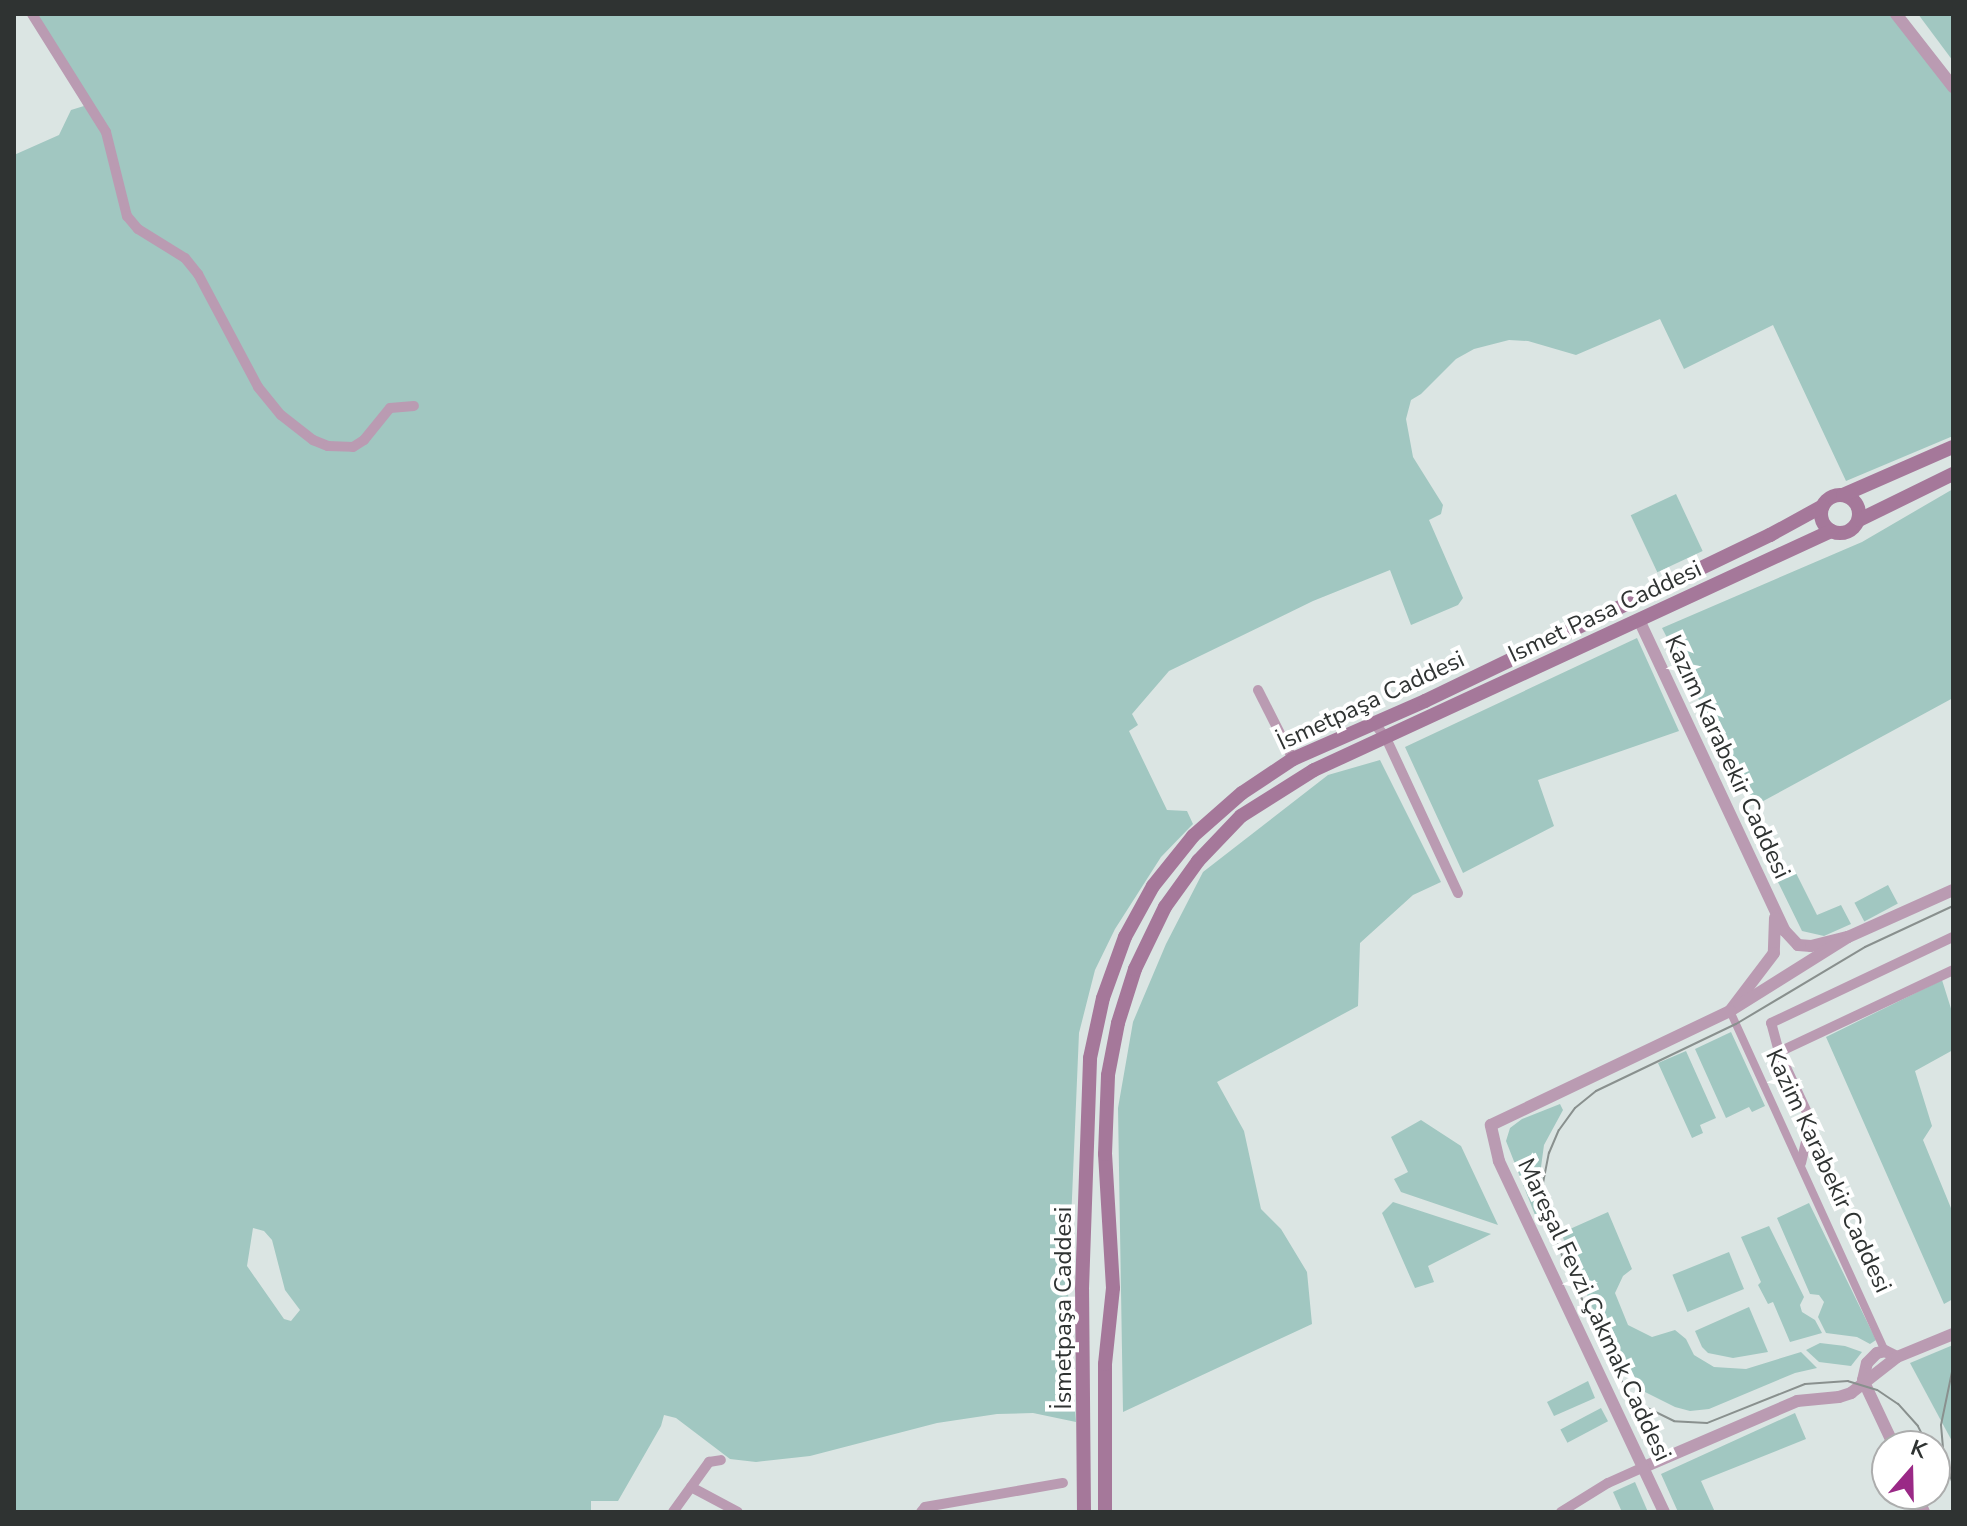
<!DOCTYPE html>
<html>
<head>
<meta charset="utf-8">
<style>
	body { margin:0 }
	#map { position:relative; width:1967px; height:1526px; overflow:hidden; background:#dbe5e3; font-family:"Nunito Sans",sans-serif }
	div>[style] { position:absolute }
	.green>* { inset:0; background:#a1c7c1; transform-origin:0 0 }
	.pedestrian>* { height:8px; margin:-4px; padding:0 4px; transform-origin:4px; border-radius:4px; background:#ba9bb2 }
	.minor>* { height:10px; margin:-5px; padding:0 5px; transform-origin:5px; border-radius:5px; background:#ba9bb2 }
	.tertiary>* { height:12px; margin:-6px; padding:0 6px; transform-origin:6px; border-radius:6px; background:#ba9bb2 }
	.secondary>* { height:14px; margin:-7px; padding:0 7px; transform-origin:7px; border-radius:7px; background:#a5789a }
	.secondary>.ring { margin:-7px; padding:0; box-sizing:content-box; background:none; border:14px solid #a5789a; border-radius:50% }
	.tram>* { height:2px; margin:-1px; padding:0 1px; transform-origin:1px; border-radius:1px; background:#89908e }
	span { translate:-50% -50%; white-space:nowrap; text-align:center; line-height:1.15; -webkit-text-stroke:8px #fff; paint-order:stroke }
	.street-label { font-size:24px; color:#2f3332 }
	.frame { position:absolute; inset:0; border:16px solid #2f3332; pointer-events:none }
	.north { position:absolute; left:1871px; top:1430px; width:80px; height:80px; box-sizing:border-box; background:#fff; border:2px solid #acadad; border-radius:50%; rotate:20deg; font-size:22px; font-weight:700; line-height:32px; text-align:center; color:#2f3332 }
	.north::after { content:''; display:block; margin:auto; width:28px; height:36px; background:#9a2986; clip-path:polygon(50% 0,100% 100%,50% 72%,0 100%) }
</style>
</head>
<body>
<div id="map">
	<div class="green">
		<div style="clip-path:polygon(evenodd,33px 14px,1890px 14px,1953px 94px,1953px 436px,1846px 481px,1773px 325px,1684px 369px,1660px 319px,1576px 355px,1528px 341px,1509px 340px,1474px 349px,1456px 359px,1421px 394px,1411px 400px,1406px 419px,1413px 457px,1443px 505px,1441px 514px,1429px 520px,1463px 598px,1458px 605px,1411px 625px,1390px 570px,1313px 601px,1169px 671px,1132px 714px,1138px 725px,1129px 731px,1167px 810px,1187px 811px,1193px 824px,1161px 857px,1115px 929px,1095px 970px,1079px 1033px,1068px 1292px,1076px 1422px,1033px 1413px,997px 1414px,937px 1423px,810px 1456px,756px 1462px,730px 1459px,676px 1418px,664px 1415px,661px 1426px,618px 1501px,591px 1501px,591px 1512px,14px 1512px,14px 155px,59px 135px,71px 110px,84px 106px,33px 14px,253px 1228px,264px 1231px,272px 1240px,285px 1290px,300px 1310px,291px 1321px,284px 1319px,247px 1266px,253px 1228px)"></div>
		<div style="clip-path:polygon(1918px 14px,1953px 14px,1953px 61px)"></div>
		<div style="clip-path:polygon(1953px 489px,1953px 698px,1754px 806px,1662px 628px,1862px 542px)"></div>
		<div style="left:1676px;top:494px;width:63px;height:50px;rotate:65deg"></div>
		<div style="clip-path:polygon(1637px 638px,1679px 731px,1538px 780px,1554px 826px,1463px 873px,1405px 747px)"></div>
		<div style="clip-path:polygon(1380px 760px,1441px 882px,1413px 895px,1360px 943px,1358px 1006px,1217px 1082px,1244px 1131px,1261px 1209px,1281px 1229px,1307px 1272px,1312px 1324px,1123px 1412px,1118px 1108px,1133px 1022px,1166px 944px,1203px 872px,1328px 775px)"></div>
		<div style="clip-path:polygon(1793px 867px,1817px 915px,1841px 905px,1851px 924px,1824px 936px,1802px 931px,1775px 876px)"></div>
		<div style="left:1888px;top:885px;width:21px;height:38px;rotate:62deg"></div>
		<div style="clip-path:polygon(1942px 980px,1953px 1015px,1953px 1050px,1915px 1071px,1932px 1126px,1923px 1140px,1953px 1213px,1953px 1299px,1944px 1304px,1826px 1037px)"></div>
		<div style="clip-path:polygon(1731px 1032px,1765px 1106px,1752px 1112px,1749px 1107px,1726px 1118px,1695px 1049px)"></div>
		<div style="clip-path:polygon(1686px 1051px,1716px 1118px,1700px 1125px,1703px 1133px,1692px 1138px,1658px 1063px)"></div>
		<div style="clip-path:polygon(1560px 1104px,1563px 1110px,1544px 1145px,1538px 1189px,1541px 1212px,1535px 1215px,1506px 1141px,1510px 1128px,1522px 1119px)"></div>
		<div style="clip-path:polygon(1421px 1120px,1461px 1146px,1498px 1225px,1401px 1192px,1394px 1179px,1408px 1172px,1391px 1137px)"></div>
		<div style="clip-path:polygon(1393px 1202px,1491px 1234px,1428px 1266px,1434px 1282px,1415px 1288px,1382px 1213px)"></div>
		<div style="clip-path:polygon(1809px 1203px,1876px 1340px,1870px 1344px,1857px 1337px,1826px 1333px,1818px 1317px,1824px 1302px,1819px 1295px,1810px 1294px,1777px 1218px)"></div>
		<div style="clip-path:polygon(1608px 1212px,1632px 1269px,1623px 1276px,1615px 1293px,1628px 1325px,1652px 1337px,1675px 1330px,1686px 1339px,1694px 1355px,1714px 1367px,1746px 1369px,1801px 1352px,1817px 1368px,1795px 1373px,1709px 1409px,1690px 1411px,1675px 1407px,1635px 1387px,1604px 1335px,1561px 1233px)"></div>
		<div style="clip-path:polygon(1769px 1226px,1804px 1297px,1800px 1305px,1802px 1312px,1815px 1320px,1822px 1333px,1790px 1342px,1773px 1302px,1768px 1304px,1758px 1285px,1761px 1282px,1741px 1237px)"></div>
		<div style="left:1729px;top:1252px;width:40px;height:61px;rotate:68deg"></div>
		<div style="clip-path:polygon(1749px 1307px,1768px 1352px,1733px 1358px,1708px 1353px,1702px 1347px,1695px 1331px)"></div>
		<div style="clip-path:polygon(1820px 1343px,1845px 1346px,1862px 1352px,1851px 1366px,1819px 1362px,1806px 1350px)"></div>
		<div style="clip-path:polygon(1953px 1345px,1953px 1443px,1910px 1363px)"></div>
		<div style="clip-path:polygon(1588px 1381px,1595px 1398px,1554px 1416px,1547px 1402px)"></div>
		<div style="left:1601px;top:1408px;width:15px;height:46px;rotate:62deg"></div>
		<div style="clip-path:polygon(1795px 1413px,1806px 1439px,1701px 1481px,1715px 1512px,1678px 1512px,1661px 1474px)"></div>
		<div style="clip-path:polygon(1635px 1482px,1648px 1512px,1622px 1512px,1613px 1492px)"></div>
	</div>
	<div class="pedestrian">
		<div style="left:1730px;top:1011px;width:374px;rotate:65.5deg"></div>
	</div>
	<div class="minor">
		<div style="left:32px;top:14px;width:139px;rotate:57.9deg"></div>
		<div style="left:106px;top:132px;width:87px;rotate:76deg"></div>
		<div style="left:127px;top:216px;width:17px;rotate:50deg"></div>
		<div style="left:138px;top:229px;width:55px;rotate:31.7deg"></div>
		<div style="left:185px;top:258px;width:21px;rotate:51deg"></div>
		<div style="left:198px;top:274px;width:128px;rotate:62deg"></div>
		<div style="left:258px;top:387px;width:36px;rotate:51deg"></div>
		<div style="left:281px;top:415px;width:41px;rotate:38deg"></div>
		<div style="left:313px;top:440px;width:16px;rotate:22deg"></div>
		<div style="left:328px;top:446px;width:25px;rotate:2deg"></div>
		<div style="left:353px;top:447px;width:13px;rotate:-32deg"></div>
		<div style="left:364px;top:440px;width:41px;rotate:-50.9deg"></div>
		<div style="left:390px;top:408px;width:24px;rotate:-5deg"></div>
		<div style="left:1258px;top:690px;width:77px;rotate:63.1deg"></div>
		<div style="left:1374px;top:723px;width:19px;rotate:51deg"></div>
		<div style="left:1386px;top:738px;width:171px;rotate:65.1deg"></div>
		<div style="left:1779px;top:1052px;width:192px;rotate:-25.2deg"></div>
		<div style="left:1801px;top:1163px;width:43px;rotate:-76.6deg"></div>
		<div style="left:1811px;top:1121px;width:76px;rotate:-114.9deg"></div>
		<div style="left:1779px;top:1052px;width:30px;rotate:-105deg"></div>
		<div style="left:1771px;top:1023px;width:201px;rotate:-25.3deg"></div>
		<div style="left:691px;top:1487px;width:53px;rotate:28deg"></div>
		<div style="left:673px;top:1512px;width:62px;rotate:-54.2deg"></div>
		<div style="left:709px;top:1462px;width:12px;rotate:-9deg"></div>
		<div style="left:921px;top:1512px;width:6px;rotate:-51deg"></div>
		<div style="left:925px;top:1507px;width:140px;rotate:-9.9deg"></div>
		<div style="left:1561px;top:1512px;width:55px;rotate:-31.7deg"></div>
		<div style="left:1608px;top:1483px;width:39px;rotate:-24deg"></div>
	</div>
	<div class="tertiary">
		<div style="left:1896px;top:14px;width:93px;rotate:52deg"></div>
		<div style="left:1640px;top:622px;width:341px;rotate:64.9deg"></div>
		<div style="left:1785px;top:931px;width:19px;rotate:47deg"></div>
		<div style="left:1798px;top:945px;width:13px;rotate:4deg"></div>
		<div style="left:1811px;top:946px;width:38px;rotate:-14deg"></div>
		<div style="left:1775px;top:918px;width:35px;rotate:92deg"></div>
		<div style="left:1774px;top:953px;width:73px;rotate:127.2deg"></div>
		<div style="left:1730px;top:1011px;width:139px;rotate:-32.1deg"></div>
		<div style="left:1848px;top:937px;width:115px;rotate:-24.1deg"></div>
		<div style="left:1863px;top:1380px;width:73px;rotate:64.8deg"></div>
		<div style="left:1863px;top:1380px;width:17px;rotate:-77deg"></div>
		<div style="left:1867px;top:1363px;width:14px;rotate:-45deg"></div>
		<div style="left:1877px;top:1353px;width:8px;rotate:-14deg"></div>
		<div style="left:1885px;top:1351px;width:13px;rotate:27deg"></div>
		<div style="left:1644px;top:1467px;width:167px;rotate:-23.3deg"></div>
		<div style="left:1797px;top:1401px;width:42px;rotate:-5.4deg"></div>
		<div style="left:1839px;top:1397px;width:13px;rotate:-18deg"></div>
		<div style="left:1851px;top:1393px;width:58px;rotate:-38deg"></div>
		<div style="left:1897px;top:1357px;width:61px;rotate:-22.3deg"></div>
		<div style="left:1916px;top:1494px;width:20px;rotate:66deg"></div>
		<div style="left:1664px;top:1512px;width:388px;rotate:-115.2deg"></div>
		<div style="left:1499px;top:1161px;width:37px;rotate:-103deg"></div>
		<div style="left:1491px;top:1125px;width:265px;rotate:-25.5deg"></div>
	</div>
	<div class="secondary">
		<div class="ring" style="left:1821px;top:495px;width:24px;height:24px"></div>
		<div style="left:1843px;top:495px;width:120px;rotate:-23.6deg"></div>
		<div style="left:1859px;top:520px;width:105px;rotate:-26.1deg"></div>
		<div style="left:1084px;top:1512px;width:223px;rotate:-90.5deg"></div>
		<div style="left:1082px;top:1289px;width:231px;rotate:-88deg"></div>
		<div style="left:1090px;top:1058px;width:61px;rotate:-77.8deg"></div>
		<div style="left:1103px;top:998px;width:65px;rotate:-70.2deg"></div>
		<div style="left:1125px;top:937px;width:58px;rotate:-61.2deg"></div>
		<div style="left:1153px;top:886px;width:64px;rotate:-51.3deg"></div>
		<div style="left:1193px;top:836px;width:65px;rotate:-41.3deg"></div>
		<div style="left:1242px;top:793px;width:61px;rotate:-33.7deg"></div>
		<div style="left:1293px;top:759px;width:144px;rotate:-23.7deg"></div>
		<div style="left:1425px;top:701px;width:383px;rotate:-25.7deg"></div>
		<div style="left:1770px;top:535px;width:60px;rotate:-28.7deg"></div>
		<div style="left:1105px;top:1512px;width:148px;rotate:-90deg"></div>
		<div style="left:1105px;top:1364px;width:76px;rotate:-84deg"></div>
		<div style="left:1113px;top:1288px;width:134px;rotate:-93.4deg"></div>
		<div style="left:1105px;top:1154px;width:79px;rotate:-87.8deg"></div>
		<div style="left:1108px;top:1075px;width:53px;rotate:-79.1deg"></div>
		<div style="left:1118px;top:1023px;width:57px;rotate:-72.5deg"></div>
		<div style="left:1135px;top:969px;width:69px;rotate:-64.2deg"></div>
		<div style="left:1165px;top:907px;width:57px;rotate:-54.3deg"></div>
		<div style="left:1198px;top:861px;width:62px;rotate:-46.3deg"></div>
		<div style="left:1241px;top:816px;width:86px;rotate:-32.2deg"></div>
		<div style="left:1314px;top:770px;width:570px;rotate:-24.81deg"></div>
	</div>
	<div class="tram">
		<div style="left:1953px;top:1367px;width:59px;rotate:101.7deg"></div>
		<div style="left:1941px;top:1425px;width:25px;rotate:85deg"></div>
		<div style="left:1943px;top:1450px;width:36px;rotate:74deg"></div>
		<div style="left:1928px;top:1446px;width:22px;rotate:-117deg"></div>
		<div style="left:1918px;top:1426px;width:30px;rotate:-132deg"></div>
		<div style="left:1898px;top:1404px;width:25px;rotate:-146deg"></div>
		<div style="left:1877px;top:1390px;width:30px;rotate:-163deg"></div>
		<div style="left:1848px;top:1381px;width:43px;rotate:176deg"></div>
		<div style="left:1805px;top:1384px;width:105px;rotate:158.3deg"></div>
		<div style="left:1707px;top:1423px;width:33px;rotate:-177deg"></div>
		<div style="left:1674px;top:1421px;width:32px;rotate:-154deg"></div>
		<div style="left:1645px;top:1407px;width:22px;rotate:-137deg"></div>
		<div style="left:1629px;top:1392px;width:22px;rotate:-124deg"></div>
		<div style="left:1617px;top:1374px;width:128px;rotate:-115deg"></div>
		<div style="left:1563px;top:1258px;width:48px;rotate:-110.7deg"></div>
		<div style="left:1546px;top:1213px;width:30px;rotate:-96deg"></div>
		<div style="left:1543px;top:1183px;width:31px;rotate:-79deg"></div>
		<div style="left:1549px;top:1153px;width:25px;rotate:-67deg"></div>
		<div style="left:1559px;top:1130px;width:27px;rotate:-54deg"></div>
		<div style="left:1575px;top:1108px;width:27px;rotate:-39deg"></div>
		<div style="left:1596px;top:1091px;width:155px;rotate:-25.6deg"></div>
		<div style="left:1736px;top:1024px;width:150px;rotate:-30.8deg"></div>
		<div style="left:1865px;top:947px;width:97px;rotate:-25deg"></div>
	</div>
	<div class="street-label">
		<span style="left:1605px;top:612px;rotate:-25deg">Ismet Pasa Caddesi</span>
		<span style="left:1371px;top:701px;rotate:-25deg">İsmetpaşa Caddesi</span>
		<span style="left:1727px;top:757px;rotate:65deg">Kazım Karabekir Caddesi</span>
		<span style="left:1828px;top:1171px;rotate:65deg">Kazim Karabekir Caddesi</span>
		<span style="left:1064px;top:1308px;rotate:-90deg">İsmetpaşa Caddesi</span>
		<span style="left:1594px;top:1310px;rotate:65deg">Mareşal Fevzi Çakmak Caddesi</span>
	</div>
	<div class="frame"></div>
	<div class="north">K</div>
</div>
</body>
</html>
